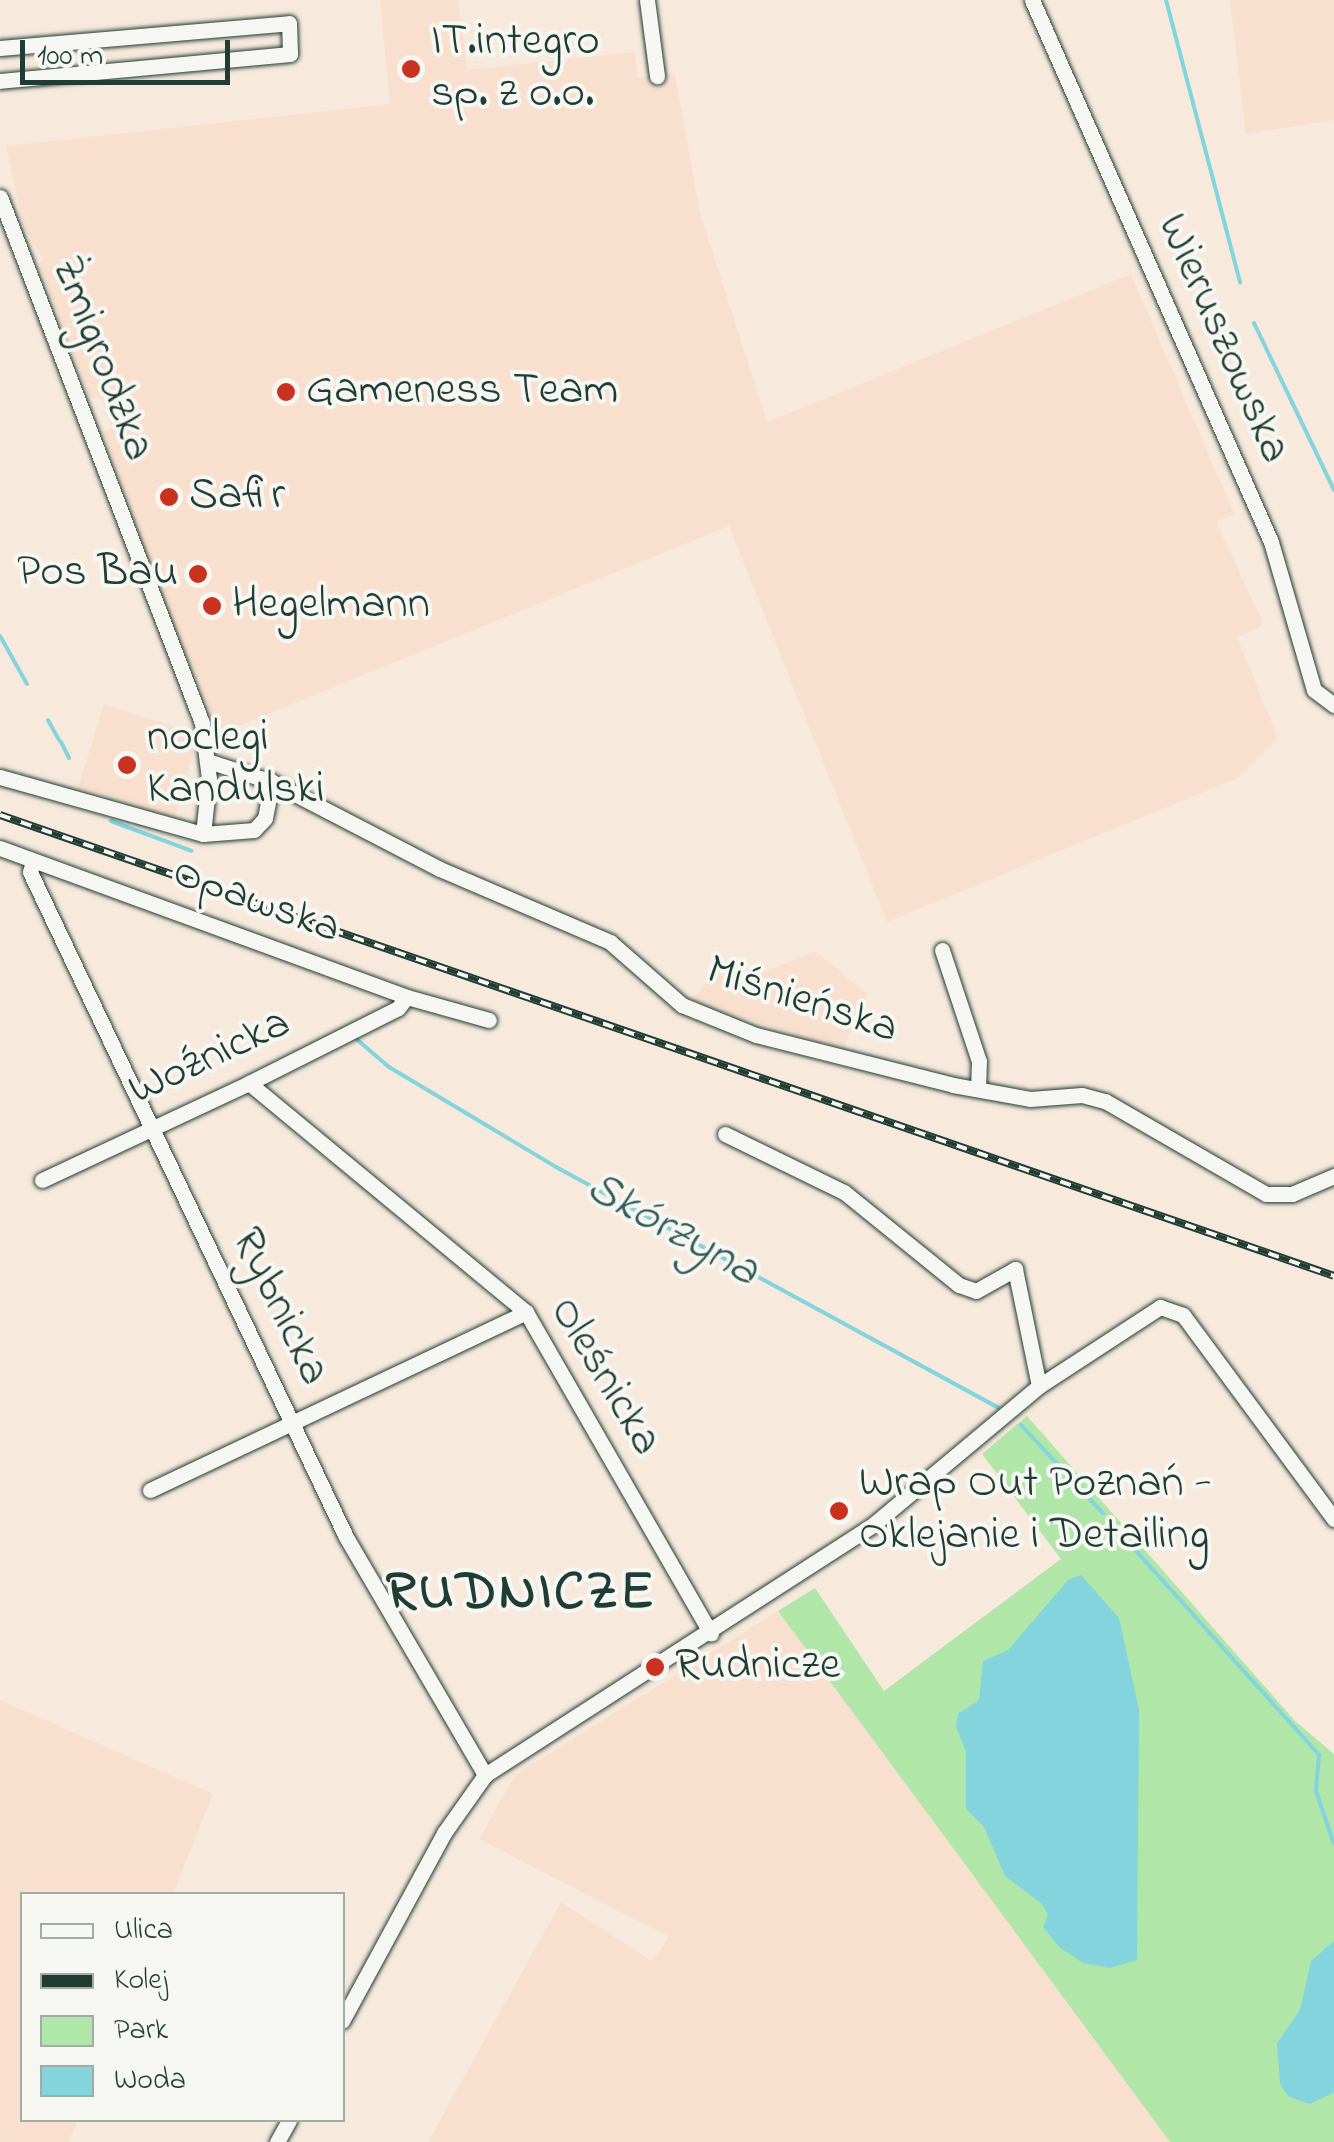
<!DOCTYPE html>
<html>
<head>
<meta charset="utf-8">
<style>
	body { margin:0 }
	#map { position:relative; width:1334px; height:2142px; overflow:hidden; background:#f8e9dd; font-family:"Indie Flower",sans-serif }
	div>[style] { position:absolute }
	.built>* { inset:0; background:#f9e0ce }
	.green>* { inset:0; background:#b0e6a8 }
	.water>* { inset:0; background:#83d4dd }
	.stream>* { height:4px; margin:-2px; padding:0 2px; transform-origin:2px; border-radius:2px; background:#83d4dd }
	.roads { filter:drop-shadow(0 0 2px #1f3d34) drop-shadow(0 0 2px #1f3d34) }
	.minor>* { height:15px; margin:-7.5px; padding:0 7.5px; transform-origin:7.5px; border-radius:7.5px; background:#f6f6f2 }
	.rail>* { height:8px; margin-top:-4px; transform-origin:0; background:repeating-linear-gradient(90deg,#f6f6f2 0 11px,#1f3d34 0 22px); box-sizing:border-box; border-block:2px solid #1f3d34 }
	.dots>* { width:28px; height:28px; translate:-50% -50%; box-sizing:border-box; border:5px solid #f6f6f2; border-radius:50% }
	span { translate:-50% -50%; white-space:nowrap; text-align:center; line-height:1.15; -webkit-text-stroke:8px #f6f6f2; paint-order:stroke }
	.poi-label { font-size:45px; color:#1f3d34 }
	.left { translate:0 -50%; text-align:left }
	.right { translate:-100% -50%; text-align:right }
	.street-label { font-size:45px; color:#1f3d34 }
	.water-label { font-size:48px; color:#335b56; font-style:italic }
	.district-label { font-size:55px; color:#1f3d34; font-weight:700; letter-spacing:2.5px }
	.legend { position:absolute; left:20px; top:1892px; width:325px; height:230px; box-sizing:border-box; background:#f6f6f2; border:2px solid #a0aca6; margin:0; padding:12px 18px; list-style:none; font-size:30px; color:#1f3d34 }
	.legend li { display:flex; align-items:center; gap:20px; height:50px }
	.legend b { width:50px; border:2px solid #a0aca6 }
	.scale { position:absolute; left:20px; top:40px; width:210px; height:45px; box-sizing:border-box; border:5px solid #1f3d34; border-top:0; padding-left:12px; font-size:30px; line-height:35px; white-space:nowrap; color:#1f3d34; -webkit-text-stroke:8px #f6f6f2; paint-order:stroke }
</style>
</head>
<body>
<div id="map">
	<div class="built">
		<div style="clip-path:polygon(380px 0,458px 0,467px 70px,634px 52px,638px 78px,675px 74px,700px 213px,767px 422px,1131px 274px,1234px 514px,1216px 522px,1262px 620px,1261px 627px,1237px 637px,1278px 738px,1238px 778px,887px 922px,729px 526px,219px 734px,154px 577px,103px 432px,112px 428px,102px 399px,89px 396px,39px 265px,43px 260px,23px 225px,6px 146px,390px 104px)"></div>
		<div style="clip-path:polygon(1230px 0,1334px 0,1334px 120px,1246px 134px)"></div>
		<div style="clip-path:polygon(104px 704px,187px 731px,194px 752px,175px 817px,78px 788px)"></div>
		<div style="clip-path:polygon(815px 951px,867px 994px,843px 1049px,691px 1002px,721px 964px,751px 977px)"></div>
		<div style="clip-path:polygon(778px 1611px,1170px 2142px,428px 2142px,561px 1902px,652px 1961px,669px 1937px,479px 1839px,516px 1774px)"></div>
		<div style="clip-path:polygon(0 1700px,213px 1794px,173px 1894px,22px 1894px,22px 2120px,78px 2120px,68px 2142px,0 2142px)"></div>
	</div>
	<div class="green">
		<div style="clip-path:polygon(1027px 1416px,1295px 1721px,1334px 1754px,1334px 2142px,1170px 2142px,778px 1611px,815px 1588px,884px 1691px,1061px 1559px,982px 1454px)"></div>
	</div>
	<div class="water">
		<div style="clip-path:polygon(1081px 1575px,1119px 1618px,1139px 1710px,1137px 1960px,1110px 1968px,1083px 1963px,1059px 1947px,1043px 1927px,1048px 1915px,1042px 1904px,1005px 1876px,984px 1827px,966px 1809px,966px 1752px,956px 1726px,958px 1714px,979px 1700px,983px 1661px,1008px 1650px,1068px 1580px)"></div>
		<div style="clip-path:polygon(1334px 1941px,1334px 2093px,1309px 2104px,1288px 2096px,1280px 2084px,1277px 2043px,1300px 2010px,1311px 1961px)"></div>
	</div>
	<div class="stream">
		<div style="left:1166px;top:0;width:292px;rotate:75.3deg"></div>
		<div style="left:1254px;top:323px;width:185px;rotate:64.4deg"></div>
		<div style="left:0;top:636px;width:55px;rotate:60.6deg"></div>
		<div style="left:48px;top:720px;width:23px;rotate:61deg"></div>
		<div style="left:61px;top:742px;width:18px;rotate:63deg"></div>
		<div style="left:111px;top:821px;width:86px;rotate:20.3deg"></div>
		<div style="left:354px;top:1037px;width:46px;rotate:40.6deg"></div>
		<div style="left:389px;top:1067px;width:195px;rotate:30.9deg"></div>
		<div style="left:556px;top:1167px;width:504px;rotate:28.55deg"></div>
		<div style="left:1021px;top:1425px;width:120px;rotate:47deg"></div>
		<div style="left:1111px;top:1523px;width:312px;rotate:48.1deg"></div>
		<div style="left:1319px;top:1755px;width:36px;rotate:95deg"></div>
		<div style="left:1316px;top:1791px;width:56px;rotate:71.2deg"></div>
	</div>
	<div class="roads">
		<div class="minor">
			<div style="left:647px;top:0;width:77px;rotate:82.5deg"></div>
			<div style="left:1032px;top:0;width:592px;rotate:66.2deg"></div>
			<div style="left:1271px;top:542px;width:154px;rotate:73.8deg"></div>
			<div style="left:1314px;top:690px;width:25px;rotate:37deg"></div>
			<div style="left:0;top:48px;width:290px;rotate:-4.9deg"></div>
			<div style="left:289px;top:23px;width:31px;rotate:88deg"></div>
			<div style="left:290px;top:54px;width:291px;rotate:174.7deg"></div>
			<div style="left:0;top:197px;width:563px;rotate:68.99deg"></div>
			<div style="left:202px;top:723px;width:56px;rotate:82.9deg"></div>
			<div style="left:209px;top:779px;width:55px;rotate:96.2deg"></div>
			<div style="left:208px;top:761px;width:67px;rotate:18.2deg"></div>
			<div style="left:272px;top:782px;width:189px;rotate:27.4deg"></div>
			<div style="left:440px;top:869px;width:185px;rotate:23.2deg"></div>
			<div style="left:610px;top:942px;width:96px;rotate:41.2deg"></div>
			<div style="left:682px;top:1005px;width:80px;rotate:22.1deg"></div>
			<div style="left:756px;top:1035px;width:203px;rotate:14.2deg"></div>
			<div style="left:953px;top:1085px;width:78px;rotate:10.3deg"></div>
			<div style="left:1030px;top:1099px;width:52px;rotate:-4.4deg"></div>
			<div style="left:1082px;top:1095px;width:24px;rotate:15deg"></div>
			<div style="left:1105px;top:1101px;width:186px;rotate:30deg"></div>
			<div style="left:1266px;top:1194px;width:26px"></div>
			<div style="left:1292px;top:1194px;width:46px;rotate:-23.2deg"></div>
			<div style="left:0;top:777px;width:211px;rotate:15.7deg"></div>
			<div style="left:203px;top:834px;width:51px;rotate:-4.5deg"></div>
			<div style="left:254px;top:830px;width:16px;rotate:-47deg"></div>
			<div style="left:265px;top:818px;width:37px;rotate:-79deg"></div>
			<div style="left:0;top:848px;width:433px;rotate:20.1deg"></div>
			<div style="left:407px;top:997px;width:85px;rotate:15.7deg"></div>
			<div style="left:33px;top:861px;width:11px;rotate:105deg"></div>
			<div style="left:30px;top:872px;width:736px;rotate:64.58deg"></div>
			<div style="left:346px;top:1537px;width:276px;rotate:59.7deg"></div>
			<div style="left:942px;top:950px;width:117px;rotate:71.6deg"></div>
			<div style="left:979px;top:1061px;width:28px;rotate:92deg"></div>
			<div style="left:249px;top:1083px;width:359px;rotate:39.6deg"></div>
			<div style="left:526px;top:1312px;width:371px;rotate:60.1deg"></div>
			<div style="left:725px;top:1134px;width:132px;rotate:26deg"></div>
			<div style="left:844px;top:1192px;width:148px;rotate:39deg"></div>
			<div style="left:959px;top:1285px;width:18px;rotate:19deg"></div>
			<div style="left:976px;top:1291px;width:45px;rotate:-29.4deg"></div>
			<div style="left:1015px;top:1269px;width:119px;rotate:78.4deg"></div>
			<div style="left:42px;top:1180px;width:229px;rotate:-25.1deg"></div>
			<div style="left:249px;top:1083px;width:167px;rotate:-26.7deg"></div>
			<div style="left:398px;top:1008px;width:14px;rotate:-51deg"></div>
			<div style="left:150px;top:1490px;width:416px;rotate:-25.3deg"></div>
			<div style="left:342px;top:2021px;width:214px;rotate:-61.5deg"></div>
			<div style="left:444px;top:1833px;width:71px;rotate:-54.7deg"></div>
			<div style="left:485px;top:1775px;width:463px;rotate:-32.8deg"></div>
			<div style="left:874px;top:1524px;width:215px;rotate:-39.9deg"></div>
			<div style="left:1039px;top:1386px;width:145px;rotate:-33.1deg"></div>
			<div style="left:1160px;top:1307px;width:24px;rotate:19deg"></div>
			<div style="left:1183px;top:1315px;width:254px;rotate:53.5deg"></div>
			<div style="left:277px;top:2142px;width:25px;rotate:-61deg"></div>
		</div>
	</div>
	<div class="rail">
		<div style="left:0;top:815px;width:1411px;rotate:19.06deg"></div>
	</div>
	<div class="dots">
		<div style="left:411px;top:69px;background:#c8321e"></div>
		<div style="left:286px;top:392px;background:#c8321e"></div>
		<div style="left:169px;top:497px;background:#c8321e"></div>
		<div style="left:198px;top:574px;background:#c8321e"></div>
		<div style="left:212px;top:606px;background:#c8321e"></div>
		<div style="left:127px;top:765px;background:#c8321e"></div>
		<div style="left:839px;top:1511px;background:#c8321e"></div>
		<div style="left:655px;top:1667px;background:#c8321e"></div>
	</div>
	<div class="poi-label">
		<span class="left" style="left:431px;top:69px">IT.integro<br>sp. z o.o.</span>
		<span class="left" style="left:306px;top:392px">Gameness Team</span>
		<span class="left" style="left:189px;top:497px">Safir</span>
		<span class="right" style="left:178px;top:574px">Pos Bau</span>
		<span class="left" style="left:232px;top:606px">Hegelmann</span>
		<span class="left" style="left:147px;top:765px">noclegi<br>Kandulski</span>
		<span class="left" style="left:859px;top:1511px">Wrap Out Poznań -<br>Oklejanie i Detailing</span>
		<span class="left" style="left:675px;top:1667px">Rudnicze</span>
	</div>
	<div class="street-label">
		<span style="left:1222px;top:339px;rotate:66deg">Wieruszowska</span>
		<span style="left:101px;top:359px;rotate:69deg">Żmigrodzka</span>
		<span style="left:256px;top:902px;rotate:20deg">Opawska</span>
		<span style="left:802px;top:1001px;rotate:18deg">Miśnieńska</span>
		<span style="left:210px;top:1058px;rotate:-25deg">Woźnicka</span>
		<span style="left:279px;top:1307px;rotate:64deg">Rybnicka</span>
		<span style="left:604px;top:1377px;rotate:59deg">Oleśnicka</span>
	</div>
	<div class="water-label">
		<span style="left:672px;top:1230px;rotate:29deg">Skórzyna</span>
	</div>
	<div class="district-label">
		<span style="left:521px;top:1595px">RUDNICZE</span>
	</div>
	<ul class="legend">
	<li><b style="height:12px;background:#f6f6f2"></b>Ulica</li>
	<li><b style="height:12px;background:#1f3d34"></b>Kolej</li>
	<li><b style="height:28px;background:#b0e6a8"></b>Park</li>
	<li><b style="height:28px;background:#83d4dd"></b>Woda</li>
	</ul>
	<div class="scale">100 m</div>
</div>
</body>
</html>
